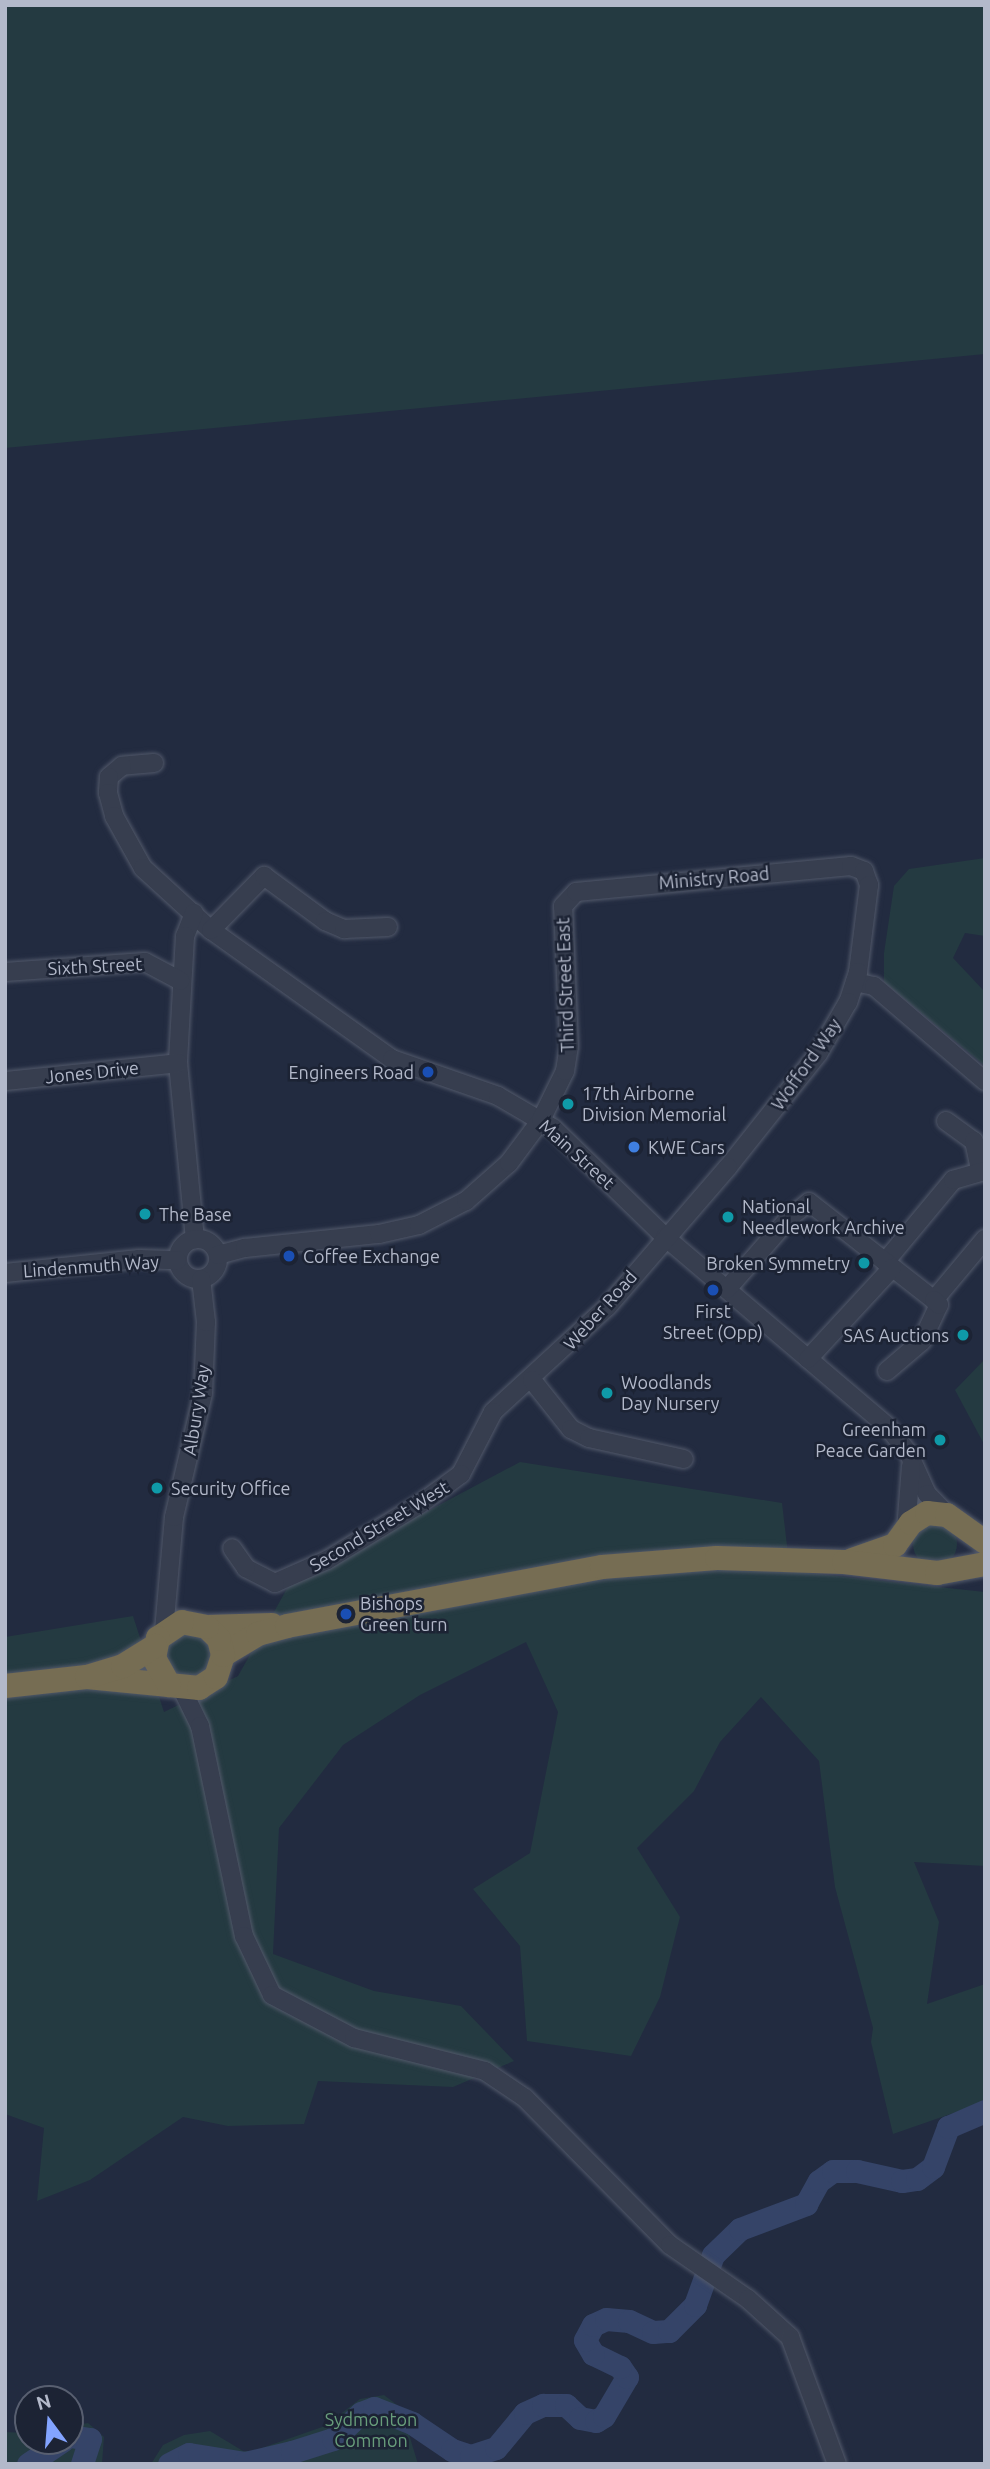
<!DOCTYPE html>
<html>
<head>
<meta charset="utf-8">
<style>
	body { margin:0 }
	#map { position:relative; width:990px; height:2469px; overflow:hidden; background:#222b40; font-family:Ubuntu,sans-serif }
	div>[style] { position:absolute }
	.green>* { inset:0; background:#243a41 }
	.round { border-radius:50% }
	.river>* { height:23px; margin:-11.5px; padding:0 11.5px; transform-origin:11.5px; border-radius:11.5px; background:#354468 }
	.roads { filter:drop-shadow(0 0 2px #52596a) drop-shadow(0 0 2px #52596a) }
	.minor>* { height:18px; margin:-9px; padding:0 9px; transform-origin:9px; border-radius:9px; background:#373e4f }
	.minor>.ring { margin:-9px; padding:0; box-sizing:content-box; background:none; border:18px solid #373e4f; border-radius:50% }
	.highway>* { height:24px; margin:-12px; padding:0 12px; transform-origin:12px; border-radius:12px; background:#766d53 }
	.dots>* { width:19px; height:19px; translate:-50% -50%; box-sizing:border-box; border:4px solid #1c2334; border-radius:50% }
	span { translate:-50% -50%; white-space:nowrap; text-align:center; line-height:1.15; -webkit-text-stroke:5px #1c2334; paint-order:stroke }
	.street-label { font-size:18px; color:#b3b9ca }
	.poi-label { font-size:18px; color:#b3b9ca }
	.right { translate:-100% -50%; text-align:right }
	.left { translate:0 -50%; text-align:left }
	.park-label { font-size:18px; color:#689d7b }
	.frame { position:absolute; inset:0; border:7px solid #b3b9ca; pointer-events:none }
	.north { position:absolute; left:14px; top:2385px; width:70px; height:70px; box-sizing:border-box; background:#1c2334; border:2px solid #585f70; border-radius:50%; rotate:344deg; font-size:19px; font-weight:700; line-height:28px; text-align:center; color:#b3b9ca }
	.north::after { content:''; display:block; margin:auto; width:24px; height:32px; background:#83a4ff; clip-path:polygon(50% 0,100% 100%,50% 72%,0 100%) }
</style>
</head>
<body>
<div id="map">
	<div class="green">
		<div style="clip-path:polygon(5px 5px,985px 5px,985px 354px,5px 448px)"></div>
		<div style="clip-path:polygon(985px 858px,985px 936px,965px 933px,953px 958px,985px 992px,985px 1066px,884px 982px,884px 953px,894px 886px,909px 869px)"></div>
		<div style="clip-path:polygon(985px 1359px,985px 1446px,955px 1390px)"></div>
		<div style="clip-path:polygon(520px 1462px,782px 1503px,790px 1571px,985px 1592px,985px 1866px,914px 1862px,939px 1922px,927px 2004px,985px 1984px,985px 2102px,893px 2134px,871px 2042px,873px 2028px,835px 1887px,819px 1761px,761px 1697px,720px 1742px,694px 1791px,637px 1848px,680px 1917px,660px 1997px,631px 2056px,527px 2041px,520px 1946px,473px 1889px,530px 1853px,558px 1712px,526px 1642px,420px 1695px,343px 1745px,279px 1828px,273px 1954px,374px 1991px,461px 2006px,514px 2061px,453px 2087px,318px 2081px,304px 2124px,228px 2126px,183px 2117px,90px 2180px,37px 2201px,44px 2128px,5px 2114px,5px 1637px,133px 1616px,164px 1712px,238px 1676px,289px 1585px)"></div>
		<div class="round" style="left:913px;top:1522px;width:44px;height:44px"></div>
		<div style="clip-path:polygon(173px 1631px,207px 1636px,213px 1661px,199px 1679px,168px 1675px,164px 1638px)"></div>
		<div style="clip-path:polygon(384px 2395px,401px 2408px,418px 2464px,151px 2464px,163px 2445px,184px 2435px,210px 2431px,243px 2451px,253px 2451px,325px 2426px,360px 2399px)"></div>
		<div style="clip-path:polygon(88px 2423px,104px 2437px,102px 2464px,5px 2464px,5px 2432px,28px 2433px,28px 2441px,70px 2441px,70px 2426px)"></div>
	</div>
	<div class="river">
		<div style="left:70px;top:2436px;width:20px;rotate:9deg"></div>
		<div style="left:90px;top:2439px;width:26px;rotate:108deg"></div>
		<div style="left:28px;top:2464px;width:41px;rotate:-34.1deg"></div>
		<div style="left:169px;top:2464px;width:22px;rotate:-27deg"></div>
		<div style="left:189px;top:2454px;width:57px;rotate:9.1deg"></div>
		<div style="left:245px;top:2463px;width:48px;rotate:-13.2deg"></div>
		<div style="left:292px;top:2452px;width:43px;rotate:-17.6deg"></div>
		<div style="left:333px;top:2439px;width:38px;rotate:-43deg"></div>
		<div style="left:361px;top:2413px;width:14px;rotate:-21deg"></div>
		<div style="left:374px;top:2408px;width:41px;rotate:21.5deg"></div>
		<div style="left:412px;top:2423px;width:48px;rotate:34deg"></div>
		<div style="left:452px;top:2450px;width:20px;rotate:18deg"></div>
		<div style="left:471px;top:2456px;width:26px;rotate:-18deg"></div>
		<div style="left:496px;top:2448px;width:45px;rotate:-50.4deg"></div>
		<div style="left:525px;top:2413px;width:20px;rotate:-24deg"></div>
		<div style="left:543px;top:2405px;width:23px"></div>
		<div style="left:566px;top:2405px;width:19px;rotate:43deg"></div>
		<div style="left:580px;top:2418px;width:16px;rotate:11deg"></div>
		<div style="left:596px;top:2421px;width:9px;rotate:-32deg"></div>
		<div style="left:604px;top:2416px;width:45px;rotate:-59.5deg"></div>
		<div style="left:627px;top:2377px;width:12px;rotate:-125deg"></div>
		<div style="left:620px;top:2367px;width:30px;rotate:-154deg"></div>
		<div style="left:593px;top:2354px;width:16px;rotate:-120deg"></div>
		<div style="left:585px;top:2340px;width:17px;rotate:-62deg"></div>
		<div style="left:593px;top:2325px;width:14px;rotate:-25deg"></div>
		<div style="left:606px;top:2319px;width:23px;rotate:5deg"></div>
		<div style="left:629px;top:2321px;width:26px;rotate:25deg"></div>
		<div style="left:653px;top:2332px;width:16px;rotate:-4deg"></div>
		<div style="left:669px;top:2331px;width:37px;rotate:-45deg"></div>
		<div style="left:695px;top:2305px;width:53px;rotate:-70.2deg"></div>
		<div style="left:713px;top:2255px;width:37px;rotate:-44deg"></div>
		<div style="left:740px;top:2229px;width:71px;rotate:-20.7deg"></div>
		<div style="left:806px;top:2204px;width:26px;rotate:-61deg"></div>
		<div style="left:819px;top:2181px;width:17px;rotate:-36deg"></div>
		<div style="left:833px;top:2171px;width:24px"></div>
		<div style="left:857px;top:2171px;width:46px;rotate:12.5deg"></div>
		<div style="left:902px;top:2181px;width:15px;rotate:-8deg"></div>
		<div style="left:917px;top:2179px;width:20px;rotate:-37deg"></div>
		<div style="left:933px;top:2167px;width:43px;rotate:-69.4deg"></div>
		<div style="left:948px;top:2127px;width:40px;rotate:-23.4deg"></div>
	</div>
	<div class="roads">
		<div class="minor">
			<div style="left:154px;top:763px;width:32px;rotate:175deg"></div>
			<div style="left:122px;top:766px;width:17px;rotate:140deg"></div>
			<div style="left:109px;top:777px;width:16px;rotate:94deg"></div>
			<div style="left:108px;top:793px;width:24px;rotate:75deg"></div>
			<div style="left:114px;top:816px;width:60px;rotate:60.9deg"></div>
			<div style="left:143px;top:868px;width:92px;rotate:42.4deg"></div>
			<div style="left:211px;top:930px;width:222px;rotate:35.5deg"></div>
			<div style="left:392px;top:1059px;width:112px;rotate:19.2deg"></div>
			<div style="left:498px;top:1096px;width:64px;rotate:30.2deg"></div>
			<div style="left:553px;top:1128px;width:156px;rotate:44.2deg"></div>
			<div style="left:665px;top:1237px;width:293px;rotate:40.4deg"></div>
			<div style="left:888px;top:1427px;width:34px;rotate:52deg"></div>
			<div style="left:909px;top:1454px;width:44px;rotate:65.8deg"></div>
			<div style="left:927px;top:1494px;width:29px;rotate:46deg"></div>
			<div style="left:194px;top:913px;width:25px;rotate:111deg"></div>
			<div style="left:185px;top:936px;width:127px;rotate:93.2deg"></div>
			<div style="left:178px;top:1063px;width:177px;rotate:84.5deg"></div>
			<div style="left:211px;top:930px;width:76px;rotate:-45.5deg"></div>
			<div style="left:264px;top:876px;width:76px;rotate:36.4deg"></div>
			<div style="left:325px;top:921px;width:21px;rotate:23deg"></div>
			<div style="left:344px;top:929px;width:44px;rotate:-2.6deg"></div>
			<div style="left:5px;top:972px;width:140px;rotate:-4.1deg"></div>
			<div style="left:145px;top:962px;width:40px;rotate:28deg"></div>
			<div style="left:855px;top:982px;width:19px;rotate:12deg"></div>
			<div style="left:874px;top:986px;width:146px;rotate:40.6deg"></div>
			<div style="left:5px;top:1081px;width:174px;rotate:-5.9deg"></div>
			<div style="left:946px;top:1121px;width:34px;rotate:36deg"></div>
			<div style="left:974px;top:1141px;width:29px;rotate:78deg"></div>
			<div class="ring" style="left:178px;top:1239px;width:22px;height:22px"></div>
			<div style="left:218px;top:1255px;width:28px;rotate:-15deg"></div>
			<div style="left:245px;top:1248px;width:135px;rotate:-6deg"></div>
			<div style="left:379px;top:1234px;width:41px;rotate:-12.7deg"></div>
			<div style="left:419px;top:1225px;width:53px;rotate:-27.1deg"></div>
			<div style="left:466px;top:1201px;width:57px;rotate:-41.5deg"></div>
			<div style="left:509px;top:1163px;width:54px;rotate:-53.3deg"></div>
			<div style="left:541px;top:1120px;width:55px;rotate:-63.9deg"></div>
			<div style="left:565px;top:1071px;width:24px;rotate:-81deg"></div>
			<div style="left:569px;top:1047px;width:141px;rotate:-92.4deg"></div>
			<div style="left:563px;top:906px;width:19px;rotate:-47deg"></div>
			<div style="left:576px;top:892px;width:276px;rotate:-5.4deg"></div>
			<div style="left:851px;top:866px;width:14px;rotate:21deg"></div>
			<div style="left:864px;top:871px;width:15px;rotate:70deg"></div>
			<div style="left:869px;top:885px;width:88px;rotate:97.2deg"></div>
			<div style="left:858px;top:972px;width:32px;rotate:108deg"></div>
			<div style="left:848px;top:1002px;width:60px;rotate:120deg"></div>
			<div style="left:818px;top:1054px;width:144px;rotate:128.5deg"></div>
			<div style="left:728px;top:1167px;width:185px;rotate:130.8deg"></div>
			<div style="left:607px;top:1307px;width:155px;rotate:137.4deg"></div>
			<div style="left:493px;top:1412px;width:70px;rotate:117.3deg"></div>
			<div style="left:461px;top:1474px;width:51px;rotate:143.8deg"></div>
			<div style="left:420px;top:1504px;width:109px;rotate:148.9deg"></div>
			<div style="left:327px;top:1560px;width:57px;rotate:156.1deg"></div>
			<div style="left:275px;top:1583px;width:33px;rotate:-153deg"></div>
			<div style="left:246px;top:1568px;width:24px;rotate:-125deg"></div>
			<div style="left:885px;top:1262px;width:107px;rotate:-50.3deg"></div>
			<div style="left:953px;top:1180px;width:33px;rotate:-16deg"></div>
			<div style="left:5px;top:1273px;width:135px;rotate:-6deg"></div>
			<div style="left:139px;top:1259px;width:38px;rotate:2deg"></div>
			<div style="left:727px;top:1289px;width:96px;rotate:-48.8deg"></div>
			<div style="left:790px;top:1217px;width:24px;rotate:-38deg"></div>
			<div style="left:809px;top:1202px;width:159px;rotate:38.1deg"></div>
			<div style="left:934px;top:1300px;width:80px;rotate:-50.1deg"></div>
			<div style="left:808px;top:1359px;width:124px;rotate:-47.3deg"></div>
			<div style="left:887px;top:1371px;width:46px;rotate:-40.6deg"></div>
			<div style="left:922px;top:1341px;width:40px;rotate:-65deg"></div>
			<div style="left:939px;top:1305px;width:7px;rotate:-135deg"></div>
			<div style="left:532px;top:1380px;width:63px;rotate:51.5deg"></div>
			<div style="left:571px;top:1429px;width:20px;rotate:27deg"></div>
			<div style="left:589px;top:1438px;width:97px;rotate:12.5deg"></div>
			<div style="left:906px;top:1531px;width:65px;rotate:-85.6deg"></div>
			<div style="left:164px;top:1631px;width:114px;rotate:-85deg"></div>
			<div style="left:174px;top:1517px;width:127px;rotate:-76.8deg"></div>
			<div style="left:203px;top:1393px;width:71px;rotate:-87.6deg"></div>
			<div style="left:206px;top:1322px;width:43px;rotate:-96.6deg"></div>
			<div style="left:182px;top:1689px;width:41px;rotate:64.1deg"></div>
			<div style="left:200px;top:1726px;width:215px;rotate:78.2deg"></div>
			<div style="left:244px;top:1936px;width:65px;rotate:64.6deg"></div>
			<div style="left:272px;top:1995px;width:93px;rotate:27.7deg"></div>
			<div style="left:354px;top:2038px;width:135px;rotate:14.1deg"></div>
			<div style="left:485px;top:2071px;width:48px;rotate:34deg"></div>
			<div style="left:525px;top:2098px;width:206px;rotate:45.4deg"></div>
			<div style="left:670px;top:2245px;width:95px;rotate:34.7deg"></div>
			<div style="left:748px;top:2299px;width:57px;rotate:42.1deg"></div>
			<div style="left:790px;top:2337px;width:135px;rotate:69.7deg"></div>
		</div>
		<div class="highway">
			<div style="left:852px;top:1560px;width:46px;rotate:-19.2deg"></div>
			<div style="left:895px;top:1545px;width:27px;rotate:-54deg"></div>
			<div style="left:911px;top:1523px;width:19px;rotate:-32deg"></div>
			<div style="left:927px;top:1513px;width:20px;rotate:6deg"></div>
			<div style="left:947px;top:1515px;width:47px;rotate:35.4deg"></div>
			<div style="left:207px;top:1627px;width:65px;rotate:-1.8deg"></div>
			<div style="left:223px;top:1655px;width:41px;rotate:-31deg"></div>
			<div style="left:258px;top:1634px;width:30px;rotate:-15deg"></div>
			<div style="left:287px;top:1626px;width:320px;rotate:-10.6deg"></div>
			<div style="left:602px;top:1567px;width:115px;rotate:-4.5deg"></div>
			<div style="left:717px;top:1558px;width:127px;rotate:1.8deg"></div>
			<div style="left:844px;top:1562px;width:94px;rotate:6.7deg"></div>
			<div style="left:937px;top:1573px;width:49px;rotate:-10.6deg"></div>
			<div style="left:87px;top:1677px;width:113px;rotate:5.6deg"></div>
			<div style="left:199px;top:1688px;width:20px;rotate:-33deg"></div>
			<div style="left:216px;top:1677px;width:23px;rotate:-72deg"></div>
			<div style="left:223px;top:1655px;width:16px;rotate:-104deg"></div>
			<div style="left:219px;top:1639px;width:17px;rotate:-135deg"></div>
			<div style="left:207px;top:1627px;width:25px;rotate:-169deg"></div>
			<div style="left:182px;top:1622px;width:29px;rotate:146deg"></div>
			<div style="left:158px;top:1638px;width:20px;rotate:101deg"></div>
			<div style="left:154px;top:1658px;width:31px;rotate:61deg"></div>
			<div style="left:5px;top:1686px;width:82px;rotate:-6.3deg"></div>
			<div style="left:87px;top:1677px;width:38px;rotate:-17deg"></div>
			<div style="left:123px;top:1666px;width:38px;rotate:-32deg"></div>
		</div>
	</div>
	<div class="dots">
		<div style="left:428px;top:1072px;background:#1a4fb4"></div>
		<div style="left:568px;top:1104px;background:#0f9aa8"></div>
		<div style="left:634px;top:1147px;background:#3f7fe0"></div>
		<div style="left:145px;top:1214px;background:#0f9aa8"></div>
		<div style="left:728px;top:1217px;background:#0f9aa8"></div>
		<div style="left:289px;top:1256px;background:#1a4fb4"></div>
		<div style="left:864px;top:1263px;background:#0f9aa8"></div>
		<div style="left:713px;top:1290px;background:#1a4fb4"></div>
		<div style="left:963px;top:1335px;background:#0f9aa8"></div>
		<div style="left:607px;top:1393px;background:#0f9aa8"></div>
		<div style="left:940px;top:1440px;background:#0f9aa8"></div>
		<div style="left:157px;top:1488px;background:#0f9aa8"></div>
		<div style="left:346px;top:1614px;background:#1a4fb4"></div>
	</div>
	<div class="street-label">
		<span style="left:714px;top:878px;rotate:-5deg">Ministry Road</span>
		<span style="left:95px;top:966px;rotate:-3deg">Sixth Street</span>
		<span style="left:565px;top:985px;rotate:-92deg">Third Street East</span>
		<span style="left:806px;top:1064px;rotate:-55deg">Wofford Way</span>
		<span style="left:92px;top:1072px;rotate:-6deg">Jones Drive</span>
		<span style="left:577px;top:1154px;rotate:42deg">Main Street</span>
		<span style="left:91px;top:1266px;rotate:-4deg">Lindenmuth Way</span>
		<span style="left:600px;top:1310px;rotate:-48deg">Weber Road</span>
		<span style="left:196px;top:1410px;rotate:-81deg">Albury Way</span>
		<span style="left:379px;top:1526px;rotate:-31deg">Second Street West</span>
	</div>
	<div class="poi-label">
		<span class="right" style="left:414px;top:1072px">Engineers Road</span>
		<span class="left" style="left:582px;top:1104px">17th Airborne<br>Division Memorial</span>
		<span class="left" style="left:648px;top:1147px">KWE Cars</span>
		<span class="left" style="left:742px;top:1217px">National<br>Needlework Archive</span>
		<span class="left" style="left:159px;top:1214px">The Base</span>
		<span class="left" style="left:303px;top:1256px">Coffee Exchange</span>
		<span class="right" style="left:850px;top:1263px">Broken Symmetry</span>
		<span style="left:713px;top:1322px">First<br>Street (Opp)</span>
		<span class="right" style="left:949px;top:1335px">SAS Auctions</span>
		<span class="left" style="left:621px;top:1393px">Woodlands<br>Day Nursery</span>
		<span class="right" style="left:926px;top:1440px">Greenham<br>Peace Garden</span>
		<span class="left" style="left:171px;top:1488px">Security Office</span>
		<span class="left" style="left:360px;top:1614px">Bishops<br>Green turn</span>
	</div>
	<div class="park-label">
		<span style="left:371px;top:2430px">Sydmonton<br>Common</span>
	</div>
	<div class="frame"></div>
	<div class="north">N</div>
</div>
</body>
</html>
